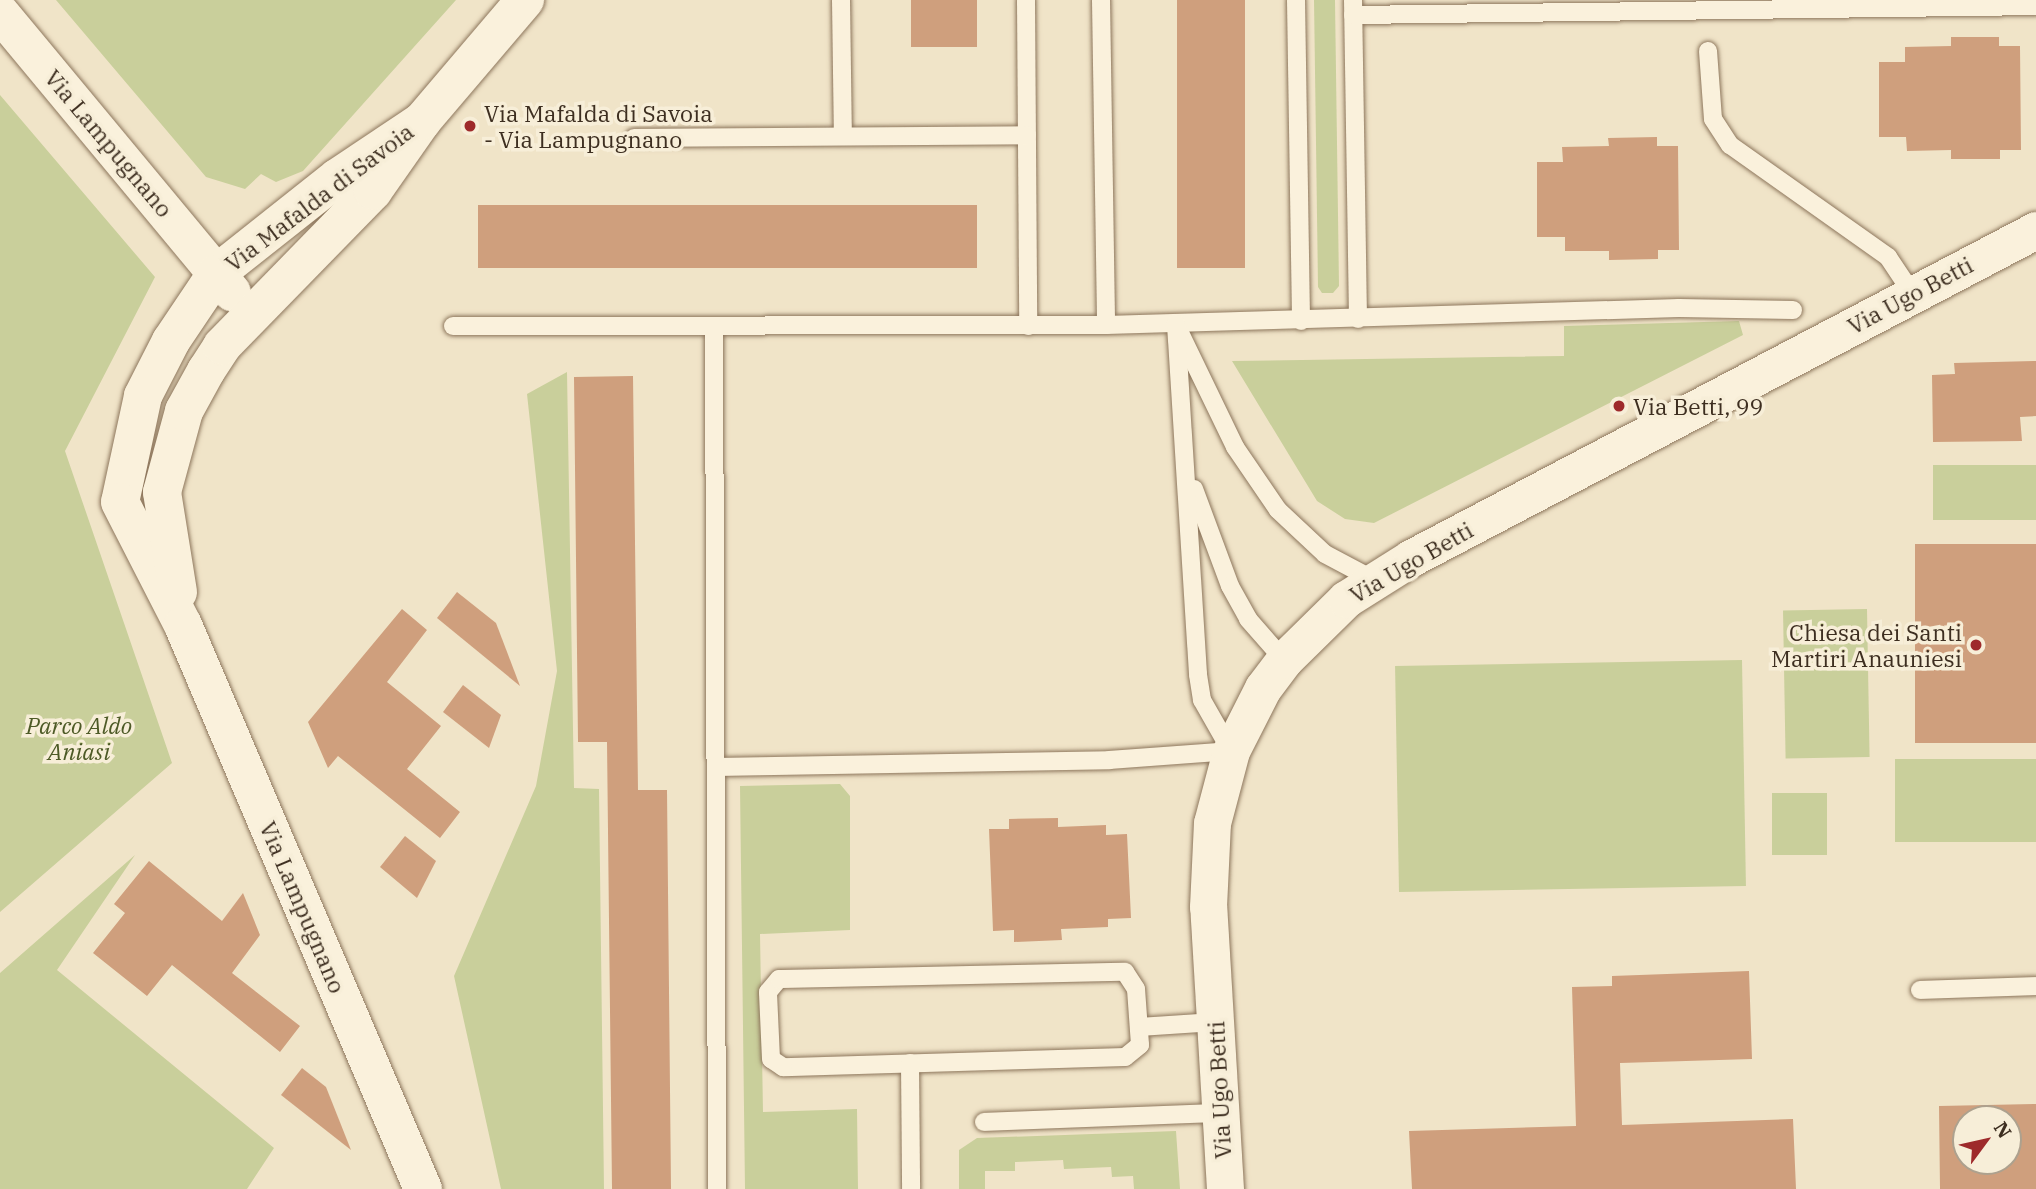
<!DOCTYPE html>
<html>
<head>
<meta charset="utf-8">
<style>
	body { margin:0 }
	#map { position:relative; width:2036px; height:1189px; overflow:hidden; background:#f0e4c8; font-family:"IBM Plex Serif",serif }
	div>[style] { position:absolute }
	.green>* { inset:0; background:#c9cf9b; transform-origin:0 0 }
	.building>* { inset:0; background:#cf9f7d; transform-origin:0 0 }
	.roads { filter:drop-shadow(0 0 2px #8d765c) drop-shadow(0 0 2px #8d765c) }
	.service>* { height:18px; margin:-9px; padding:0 9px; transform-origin:9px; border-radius:9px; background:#faf1dc }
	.minor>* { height:37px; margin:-18.5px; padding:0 18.5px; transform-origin:18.5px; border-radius:18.5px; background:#faf1dc }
	.tertiary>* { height:38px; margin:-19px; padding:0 19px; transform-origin:19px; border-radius:19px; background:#faf1dc }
	.dots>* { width:19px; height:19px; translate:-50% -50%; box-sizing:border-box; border:4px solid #f7eed8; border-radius:50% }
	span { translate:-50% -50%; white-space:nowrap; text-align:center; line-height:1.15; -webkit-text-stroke:7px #f7eed8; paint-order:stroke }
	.poi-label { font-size:23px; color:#3d2e20 }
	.left { translate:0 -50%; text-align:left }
	.right { translate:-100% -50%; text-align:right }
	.street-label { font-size:23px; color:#3d2e20 }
	.park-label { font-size:23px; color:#4d5a26; font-style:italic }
	.north { position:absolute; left:1952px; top:1105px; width:70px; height:70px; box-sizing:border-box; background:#f7eed8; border:2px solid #ada18e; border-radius:50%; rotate:57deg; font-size:19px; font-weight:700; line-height:28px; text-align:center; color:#3d2e20 }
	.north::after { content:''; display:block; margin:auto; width:24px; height:32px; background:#9e2a2b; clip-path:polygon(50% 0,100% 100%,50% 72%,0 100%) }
</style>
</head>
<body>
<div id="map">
	<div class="green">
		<div style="clip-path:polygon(56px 0,456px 0,303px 171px,276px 182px,261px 174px,245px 189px,206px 177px)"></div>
		<div style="clip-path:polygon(1314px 0,1335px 0,1339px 286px,1333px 293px,1322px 293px,1318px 287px)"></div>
		<div style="clip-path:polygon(0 95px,155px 277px,65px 451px,172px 763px,0 912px)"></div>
		<div style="clip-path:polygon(1739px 321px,1743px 335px,1374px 523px,1345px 519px,1317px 501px,1232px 361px,1564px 356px,1564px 326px)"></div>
		<div style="clip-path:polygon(567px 372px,574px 788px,599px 789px,604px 1189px,501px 1189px,454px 976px,536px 786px,557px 671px,527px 394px)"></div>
		<div style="left:2036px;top:465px;width:55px;height:103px;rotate:90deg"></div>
		<div style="left:1867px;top:609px;width:148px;height:84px;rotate:89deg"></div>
		<div style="left:1742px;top:660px;width:226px;height:347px;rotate:89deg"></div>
		<div style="left:2036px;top:759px;width:83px;height:141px;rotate:90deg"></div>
		<div style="clip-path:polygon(840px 784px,850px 796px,850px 930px,760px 934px,763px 1112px,857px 1109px,858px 1189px,745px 1189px,740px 786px)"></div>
		<div style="left:1772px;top:793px;width:55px;height:62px"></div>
		<div style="clip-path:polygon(135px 855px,57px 970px,274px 1148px,247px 1189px,0 1189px,0 973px)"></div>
		<div style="clip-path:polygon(1176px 1131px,1180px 1189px,1134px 1189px,1133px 1176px,1112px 1177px,1111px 1167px,1064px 1169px,1063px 1160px,1015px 1162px,1015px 1171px,985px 1171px,985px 1189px,959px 1189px,959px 1150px,977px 1138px)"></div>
	</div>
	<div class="building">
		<div style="left:911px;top:0;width:66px;height:47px"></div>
		<div style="left:1177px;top:0;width:68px;height:268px"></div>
		<div style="clip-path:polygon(1951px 37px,1999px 37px,1999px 46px,2020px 46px,2021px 150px,2000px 150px,2000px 159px,1951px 159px,1951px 150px,1907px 151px,1906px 137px,1879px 137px,1879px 62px,1905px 62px,1905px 47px,1951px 46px)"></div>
		<div style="clip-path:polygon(1657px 137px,1657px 146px,1678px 146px,1679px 250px,1658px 250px,1658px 259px,1609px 260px,1609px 251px,1565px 251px,1565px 237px,1537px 237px,1537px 162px,1563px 162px,1562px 147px,1609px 146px,1608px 138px)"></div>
		<div style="left:977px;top:205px;width:63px;height:499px;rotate:90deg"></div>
		<div style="clip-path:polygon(2036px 361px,2036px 416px,2020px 417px,2022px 441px,1933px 442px,1932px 375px,1955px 374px,1954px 363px)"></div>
		<div style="clip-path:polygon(633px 376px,638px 790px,667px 790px,671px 1189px,612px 1189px,607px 742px,578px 742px,574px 377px)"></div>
		<div style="left:2036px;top:544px;width:199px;height:121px;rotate:90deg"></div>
		<div style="clip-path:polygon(457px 592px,496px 623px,520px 686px,437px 618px)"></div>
		<div style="clip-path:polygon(402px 609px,427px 630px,387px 682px,441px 726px,407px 769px,460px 812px,440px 838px,338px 756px,328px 768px,308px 722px)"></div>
		<div style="clip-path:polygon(463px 685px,501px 715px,489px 748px,443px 712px)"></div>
		<div style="clip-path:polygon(1058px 818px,1058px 827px,1106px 825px,1106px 835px,1127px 834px,1131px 918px,1108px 919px,1108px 927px,1061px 929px,1062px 940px,1014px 942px,1014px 930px,993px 931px,989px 829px,1009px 829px,1009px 819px)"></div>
		<div style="clip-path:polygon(405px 836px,436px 861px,417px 898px,380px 867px)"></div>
		<div style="clip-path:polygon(149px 861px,222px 921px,243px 893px,260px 935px,232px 973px,300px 1026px,280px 1052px,172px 965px,147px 996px,93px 953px,125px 913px,114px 904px)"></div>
		<div style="clip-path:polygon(1749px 971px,1752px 1059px,1620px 1063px,1622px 1125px,1793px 1119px,1796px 1189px,1412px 1189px,1409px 1131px,1576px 1126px,1572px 987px,1612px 986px,1612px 976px)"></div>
		<div style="clip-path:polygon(302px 1068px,326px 1087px,351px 1150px,281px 1095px)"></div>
		<div style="clip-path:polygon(evenodd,2036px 1104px,2036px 1189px,1940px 1189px,1939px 1106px,2036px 1104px,1966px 1119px,2008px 1119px,2008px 1161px,1966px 1161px,1966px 1119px)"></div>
	</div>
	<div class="roads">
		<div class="service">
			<div style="left:841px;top:0;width:136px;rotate:89.2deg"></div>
			<div style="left:1026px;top:0;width:326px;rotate:89.6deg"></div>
			<div style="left:1101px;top:0;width:325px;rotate:89.1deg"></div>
			<div style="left:1296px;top:0;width:321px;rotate:89.1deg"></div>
			<div style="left:1353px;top:0;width:319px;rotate:89.1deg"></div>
			<div style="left:1353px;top:15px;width:683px;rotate:-0.75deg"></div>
			<div style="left:1708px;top:51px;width:68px;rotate:85.8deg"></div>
			<div style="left:1713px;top:119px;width:31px;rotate:57deg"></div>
			<div style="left:1730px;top:145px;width:194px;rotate:35.3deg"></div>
			<div style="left:1888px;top:257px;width:43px;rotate:56.3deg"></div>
			<div style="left:634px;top:138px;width:393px;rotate:-0.4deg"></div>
			<div style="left:453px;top:326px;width:653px;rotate:-0.09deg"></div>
			<div style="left:1106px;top:325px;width:573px;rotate:-1.7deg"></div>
			<div style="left:1679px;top:308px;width:114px;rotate:1deg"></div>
			<div style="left:714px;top:327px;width:862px;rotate:89.8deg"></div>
			<div style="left:1180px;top:333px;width:127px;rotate:64.2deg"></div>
			<div style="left:1235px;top:447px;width:76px;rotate:55.7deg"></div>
			<div style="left:1278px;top:510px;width:64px;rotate:43.1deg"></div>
			<div style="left:1325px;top:554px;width:55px;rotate:28deg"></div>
			<div style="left:1194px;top:489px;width:103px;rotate:69.6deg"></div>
			<div style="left:1230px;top:586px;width:38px;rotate:61deg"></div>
			<div style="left:1248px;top:619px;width:55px;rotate:48.7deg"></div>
			<div style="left:716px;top:767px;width:393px;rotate:-1deg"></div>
			<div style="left:1109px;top:760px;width:122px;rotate:-4.2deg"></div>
			<div style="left:1231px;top:751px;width:59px;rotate:-119.6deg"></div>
			<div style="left:1202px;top:700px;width:26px;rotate:-99deg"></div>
			<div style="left:1198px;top:674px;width:351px;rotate:-93.6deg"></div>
			<div style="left:1125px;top:972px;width:20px;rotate:57deg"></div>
			<div style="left:1136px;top:989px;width:56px;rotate:85.9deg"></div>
			<div style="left:1140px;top:1045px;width:19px;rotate:141deg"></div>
			<div style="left:1125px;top:1057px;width:342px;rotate:178.3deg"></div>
			<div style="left:783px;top:1067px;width:14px;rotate:-146deg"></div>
			<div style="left:771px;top:1059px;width:67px;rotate:-92.6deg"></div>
			<div style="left:768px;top:992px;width:17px;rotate:-50deg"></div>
			<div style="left:779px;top:979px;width:346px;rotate:-1.2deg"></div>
			<div style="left:1920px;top:990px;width:116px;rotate:-2deg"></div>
			<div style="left:1139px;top:1027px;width:76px;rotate:-3.8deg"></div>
			<div style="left:910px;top:1063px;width:126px;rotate:89.5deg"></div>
			<div style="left:984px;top:1122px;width:236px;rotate:-2.2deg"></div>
		</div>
		<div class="minor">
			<div style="left:1225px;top:1189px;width:283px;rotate:-93.4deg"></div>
			<div style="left:1208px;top:907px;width:84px;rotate:-87.3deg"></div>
			<div style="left:1212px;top:823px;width:74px;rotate:-75.2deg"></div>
			<div style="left:1231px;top:751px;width:71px;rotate:-63.1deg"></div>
			<div style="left:1263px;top:688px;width:35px;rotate:-53deg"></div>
			<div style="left:1284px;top:660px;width:87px;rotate:-44.5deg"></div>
			<div style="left:1346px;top:599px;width:77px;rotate:-32.2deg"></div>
			<div style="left:1411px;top:558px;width:706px;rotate:-27.69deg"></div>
		</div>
		<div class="tertiary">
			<div style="left:0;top:13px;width:363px;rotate:50.3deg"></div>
			<div style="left:422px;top:121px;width:102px;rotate:146.2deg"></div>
			<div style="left:337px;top:178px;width:154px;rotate:141.6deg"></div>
			<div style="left:216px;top:274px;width:81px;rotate:123.9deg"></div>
			<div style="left:171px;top:341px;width:62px;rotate:117deg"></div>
			<div style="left:143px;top:396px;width:108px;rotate:102.2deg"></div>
			<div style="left:120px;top:502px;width:138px;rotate:62.9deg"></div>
			<div style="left:183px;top:625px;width:613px;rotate:66.95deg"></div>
			<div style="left:178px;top:592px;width:101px;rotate:-99.1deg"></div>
			<div style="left:162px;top:492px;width:84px;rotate:-74.8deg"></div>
			<div style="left:184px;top:411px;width:46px;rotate:-61.2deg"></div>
			<div style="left:206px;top:371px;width:30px;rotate:-57deg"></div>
			<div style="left:222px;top:346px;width:216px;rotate:-45.7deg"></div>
			<div style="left:373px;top:191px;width:85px;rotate:-55deg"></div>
			<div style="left:422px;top:121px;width:159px;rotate:-49.6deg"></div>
		</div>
	</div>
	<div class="dots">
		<div style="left:470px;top:126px;background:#9e2a2b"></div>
		<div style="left:1619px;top:406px;background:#9e2a2b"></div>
		<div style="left:1976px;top:645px;background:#9e2a2b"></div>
	</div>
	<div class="poi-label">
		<span class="left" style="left:484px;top:126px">Via Mafalda di Savoia<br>- Via Lampugnano</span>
		<span class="left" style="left:1633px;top:406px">Via Betti, 99</span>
		<span class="right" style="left:1962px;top:645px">Chiesa dei Santi<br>Martiri Anauniesi</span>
	</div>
	<div class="street-label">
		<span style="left:109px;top:143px;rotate:50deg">Via Lampugnano</span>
		<span style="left:319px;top:197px;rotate:-37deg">Via Mafalda di Savoia</span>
		<span style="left:1910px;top:295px;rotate:-28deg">Via Ugo Betti</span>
		<span style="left:1411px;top:562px;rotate:-30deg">Via Ugo Betti</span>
		<span style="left:303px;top:907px;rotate:67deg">Via Lampugnano</span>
		<span style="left:1219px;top:1090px;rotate:-93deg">Via Ugo Betti</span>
	</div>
	<div class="park-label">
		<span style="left:79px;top:738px">Parco Aldo<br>Aniasi</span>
	</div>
	<div class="north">N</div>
</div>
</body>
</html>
